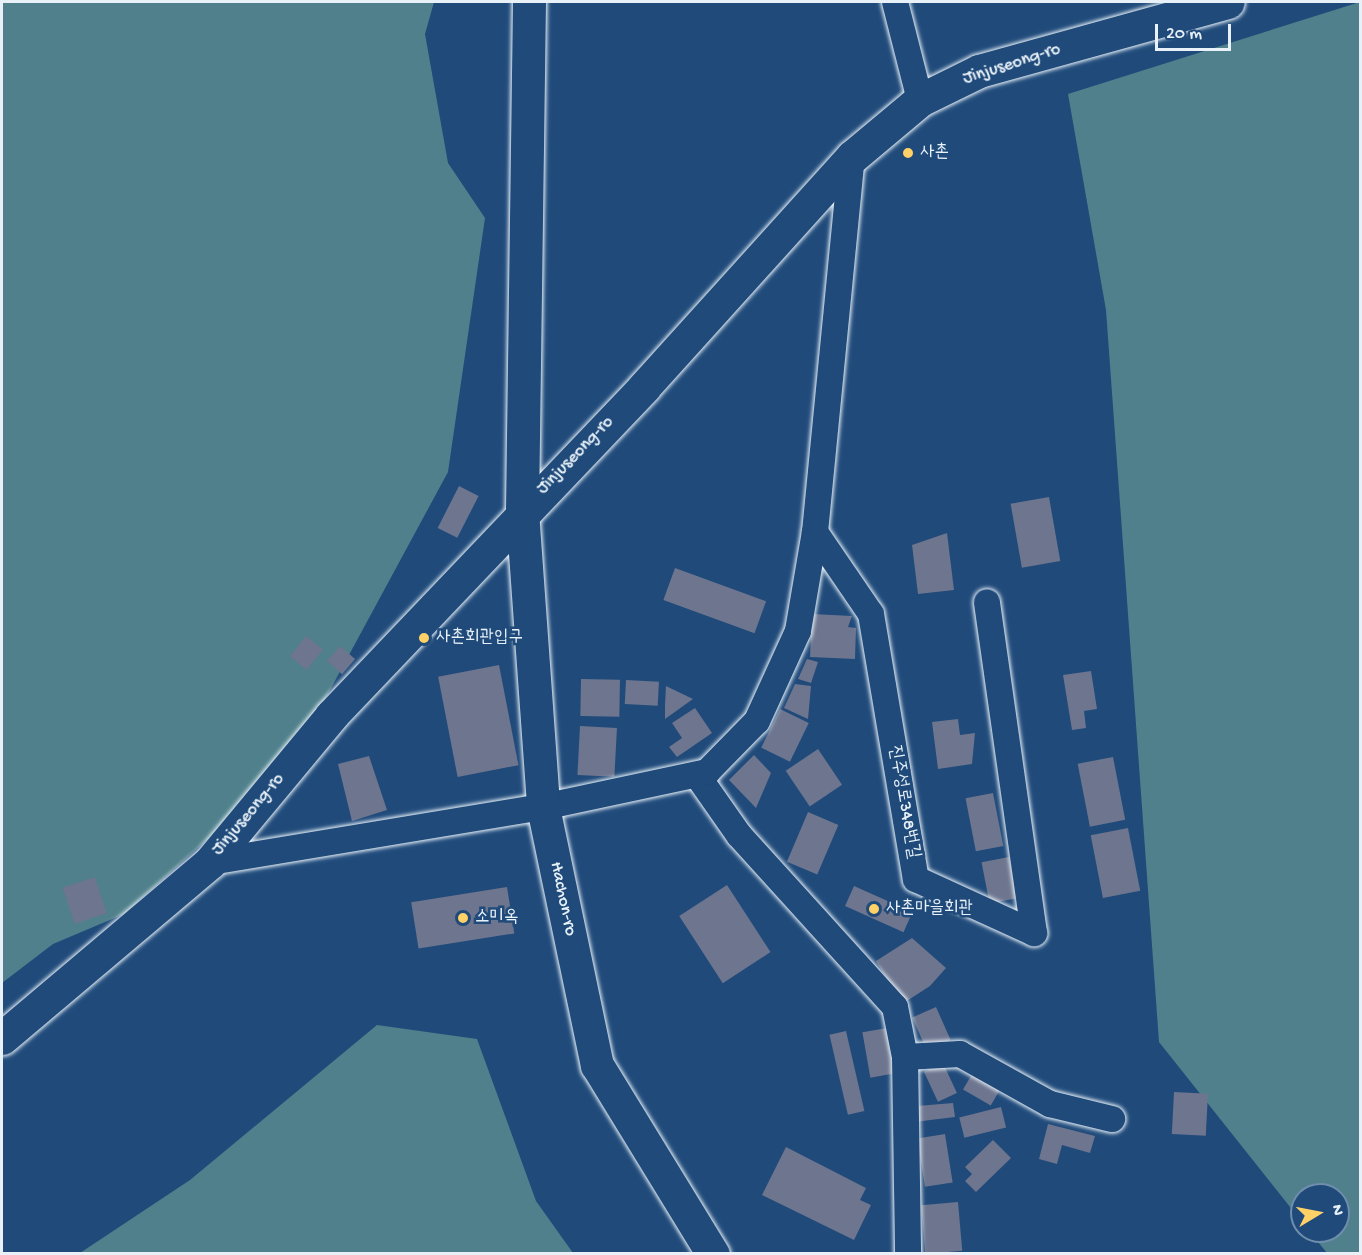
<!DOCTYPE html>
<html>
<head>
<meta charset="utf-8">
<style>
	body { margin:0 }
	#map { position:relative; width:1362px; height:1255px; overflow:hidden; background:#1f4a7a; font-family:"Gochi Hand","Poor Story",sans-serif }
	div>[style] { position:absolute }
	.green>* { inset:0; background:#4f808b }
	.building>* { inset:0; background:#6d758f; transform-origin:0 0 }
	.roads { filter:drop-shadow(0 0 2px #e8f1f8) drop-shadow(0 0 2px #e8f1f8) }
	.street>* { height:26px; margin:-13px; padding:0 13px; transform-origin:13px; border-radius:13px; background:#1f4a7a }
	.secondary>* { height:33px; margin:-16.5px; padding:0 16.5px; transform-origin:16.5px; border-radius:16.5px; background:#1f4a7a }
	.dots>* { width:16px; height:16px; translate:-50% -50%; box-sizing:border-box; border:3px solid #1f4a7a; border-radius:50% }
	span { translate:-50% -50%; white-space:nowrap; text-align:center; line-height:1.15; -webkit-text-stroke:5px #1f4a7a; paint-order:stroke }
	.street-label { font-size:18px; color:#e8f1f8 }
	.poi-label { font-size:18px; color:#e8f1f8 }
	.left { translate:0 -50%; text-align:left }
	.frame { position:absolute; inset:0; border:3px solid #e8f1f8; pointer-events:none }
	.north { position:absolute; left:1290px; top:1183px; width:60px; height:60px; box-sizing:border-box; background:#1f4a7a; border:2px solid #6f8dac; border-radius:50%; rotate:80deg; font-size:16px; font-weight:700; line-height:24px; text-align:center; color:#e8f1f8 }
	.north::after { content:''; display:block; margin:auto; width:21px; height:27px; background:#ffd166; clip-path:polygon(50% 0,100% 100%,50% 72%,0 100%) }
	.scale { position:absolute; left:1155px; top:24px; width:76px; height:27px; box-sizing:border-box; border:3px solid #e8f1f8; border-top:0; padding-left:8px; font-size:18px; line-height:21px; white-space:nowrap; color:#e8f1f8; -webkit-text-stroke:4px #1f4a7a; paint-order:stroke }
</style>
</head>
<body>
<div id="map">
	<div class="green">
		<div style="clip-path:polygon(2px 2px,434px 2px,425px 34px,448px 163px,485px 218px,448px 472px,323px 703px,258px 794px,124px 914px,53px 944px,2px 983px)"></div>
		<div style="clip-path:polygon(1360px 2px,1360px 1253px,1327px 1253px,1309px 1231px,1338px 1231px,1338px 1195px,1302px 1195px,1302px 1222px,1159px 1042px,1106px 310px,1068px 94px)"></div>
		<div style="clip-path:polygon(377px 1025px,477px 1039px,536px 1201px,573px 1253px,80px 1253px,190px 1180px)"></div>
	</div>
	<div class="building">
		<div style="left:459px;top:486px;width:22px;height:47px;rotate:27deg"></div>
		<div style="left:1049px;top:497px;width:65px;height:39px;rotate:80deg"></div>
		<div style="clip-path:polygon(947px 533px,954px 590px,918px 594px,912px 545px)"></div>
		<div style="left:675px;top:568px;width:97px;height:34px;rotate:20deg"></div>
		<div style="clip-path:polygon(812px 614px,852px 616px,848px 627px,856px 628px,855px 659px,810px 657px)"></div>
		<div style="left:306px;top:636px;width:22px;height:26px;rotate:39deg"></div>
		<div style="left:340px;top:646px;width:20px;height:20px;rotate:41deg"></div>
		<div style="clip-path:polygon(807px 659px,818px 662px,811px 683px,798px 679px)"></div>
		<div style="left:499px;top:665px;width:102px;height:62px;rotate:79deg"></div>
		<div style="clip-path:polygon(1091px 671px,1097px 709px,1084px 711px,1086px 728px,1072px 730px,1063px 675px)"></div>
		<div style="left:581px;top:679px;width:39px;height:37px;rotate:1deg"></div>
		<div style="left:626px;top:680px;width:33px;height:24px;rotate:3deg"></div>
		<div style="clip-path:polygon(795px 684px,811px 686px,808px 719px,784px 708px)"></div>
		<div style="clip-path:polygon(666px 686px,693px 699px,665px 719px,665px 704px)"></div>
		<div style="clip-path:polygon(695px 708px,712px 733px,677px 757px,669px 747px,682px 738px,672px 723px)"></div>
		<div style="left:780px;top:709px;width:32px;height:43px;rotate:26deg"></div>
		<div style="clip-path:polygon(958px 719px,960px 735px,975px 733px,972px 764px,938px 769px,932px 722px)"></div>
		<div style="left:580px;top:726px;width:37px;height:49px;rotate:3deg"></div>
		<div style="left:818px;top:749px;width:43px;height:39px;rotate:56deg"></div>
		<div style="clip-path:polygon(754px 755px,771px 773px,756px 808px,729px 780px)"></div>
		<div style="clip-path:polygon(369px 756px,387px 810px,352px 821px,338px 764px)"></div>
		<div style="left:1113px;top:757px;width:64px;height:36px;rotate:79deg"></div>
		<div style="left:993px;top:793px;width:54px;height:28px;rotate:79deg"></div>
		<div style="left:808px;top:812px;width:33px;height:54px;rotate:23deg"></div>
		<div style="left:1128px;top:828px;width:64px;height:38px;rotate:79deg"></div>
		<div style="left:1009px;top:857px;width:42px;height:28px;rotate:79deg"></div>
		<div style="left:95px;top:877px;width:38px;height:34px;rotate:72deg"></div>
		<div style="left:727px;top:885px;width:80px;height:57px;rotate:57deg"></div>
		<div style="left:854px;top:886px;width:64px;height:22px;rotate:24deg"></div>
		<div style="left:507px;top:887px;width:47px;height:97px;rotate:81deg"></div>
		<div style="clip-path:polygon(912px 938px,946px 968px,930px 986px,902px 1004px,876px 961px)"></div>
		<div style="left:936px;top:1007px;width:36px;height:26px;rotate:66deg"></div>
		<div style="left:887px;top:1028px;width:46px;height:25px;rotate:80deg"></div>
		<div style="left:846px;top:1031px;width:82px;height:17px;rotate:77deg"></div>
		<div style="left:943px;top:1063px;width:33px;height:21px;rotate:65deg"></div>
		<div style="left:972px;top:1074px;width:32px;height:18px;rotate:30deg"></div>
		<div style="left:1174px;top:1092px;width:34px;height:42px;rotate:3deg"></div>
		<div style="clip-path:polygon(953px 1103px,955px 1117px,914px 1122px,917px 1106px)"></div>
		<div style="left:1001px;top:1107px;width:21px;height:43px;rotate:76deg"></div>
		<div style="clip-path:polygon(1048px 1124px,1095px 1136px,1090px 1153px,1062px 1145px,1057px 1164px,1039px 1159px)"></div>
		<div style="left:945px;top:1134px;width:49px;height:28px;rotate:81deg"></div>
		<div style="clip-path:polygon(993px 1140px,1011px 1158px,976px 1192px,965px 1181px,972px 1174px,965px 1167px)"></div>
		<div style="clip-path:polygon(786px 1147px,866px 1188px,860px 1200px,871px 1205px,854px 1240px,762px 1195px)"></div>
		<div style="left:958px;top:1202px;width:49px;height:37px;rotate:85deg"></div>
	</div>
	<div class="roads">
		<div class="street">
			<div style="left:895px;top:2px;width:101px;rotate:75.7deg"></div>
			<div style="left:815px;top:532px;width:99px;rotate:55.7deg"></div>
			<div style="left:871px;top:614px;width:269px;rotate:80.4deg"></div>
			<div style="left:916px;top:879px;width:130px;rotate:24.6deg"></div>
			<div style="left:1034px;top:933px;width:334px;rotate:-98.1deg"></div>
			<div style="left:697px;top:775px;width:73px;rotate:55deg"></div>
			<div style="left:739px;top:835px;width:232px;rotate:47.8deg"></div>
			<div style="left:895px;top:1007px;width:51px;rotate:78.7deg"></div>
			<div style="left:905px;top:1057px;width:197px;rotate:89.1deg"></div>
			<div style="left:210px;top:862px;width:338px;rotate:-9.4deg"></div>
			<div style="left:543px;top:807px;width:168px;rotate:-12deg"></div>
			<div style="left:707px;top:772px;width:71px;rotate:-45.6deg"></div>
			<div style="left:757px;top:721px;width:99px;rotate:-65.5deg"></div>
			<div style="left:798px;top:631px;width:100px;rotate:-80.3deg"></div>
			<div style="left:815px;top:532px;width:377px;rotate:-84.4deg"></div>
			<div style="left:905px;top:1057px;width:55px;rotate:-3.1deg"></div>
			<div style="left:960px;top:1054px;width:103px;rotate:29.1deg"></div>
			<div style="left:1050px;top:1104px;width:64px;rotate:13.6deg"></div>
		</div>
		<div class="secondary">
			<div style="left:529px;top:2px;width:509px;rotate:90.79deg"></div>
			<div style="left:522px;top:511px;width:297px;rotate:85.9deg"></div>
			<div style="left:543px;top:807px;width:264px;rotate:78.2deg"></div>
			<div style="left:597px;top:1065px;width:222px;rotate:58.5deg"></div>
			<div style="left:2px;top:1038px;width:272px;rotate:-40.2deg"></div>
			<div style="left:210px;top:862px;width:190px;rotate:-50.3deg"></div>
			<div style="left:331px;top:716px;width:454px;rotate:-46.4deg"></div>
			<div style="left:644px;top:387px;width:310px;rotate:-47.9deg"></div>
			<div style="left:852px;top:157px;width:89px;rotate:-40deg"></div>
			<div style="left:920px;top:100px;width:66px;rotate:-26.2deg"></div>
			<div style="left:979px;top:71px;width:258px;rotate:-15.5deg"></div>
		</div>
	</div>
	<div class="dots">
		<div style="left:908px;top:153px;background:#ffd166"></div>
		<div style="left:424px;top:638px;background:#ffd166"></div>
		<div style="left:874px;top:909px;background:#ffd166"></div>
		<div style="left:463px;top:918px;background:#ffd166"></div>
	</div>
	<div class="street-label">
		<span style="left:1012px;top:65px;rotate:-18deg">Jinjuseong-ro</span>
		<span style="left:576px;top:456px;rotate:-46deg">Jinjuseong-ro</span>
		<span style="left:903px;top:802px;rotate:80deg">진주성로348번길</span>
		<span style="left:249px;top:815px;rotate:-50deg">Jinjuseong-ro</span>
		<span style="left:562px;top:899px;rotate:78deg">Hachon-ro</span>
	</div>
	<div class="poi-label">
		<span class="left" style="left:920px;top:153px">사촌</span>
		<span class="left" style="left:436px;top:638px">사촌회관입구</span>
		<span class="left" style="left:886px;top:909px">사촌마을회관</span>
		<span class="left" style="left:475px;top:918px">소미옥</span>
	</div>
	<div class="frame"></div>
	<div class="north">N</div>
	<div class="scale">20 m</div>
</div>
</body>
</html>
